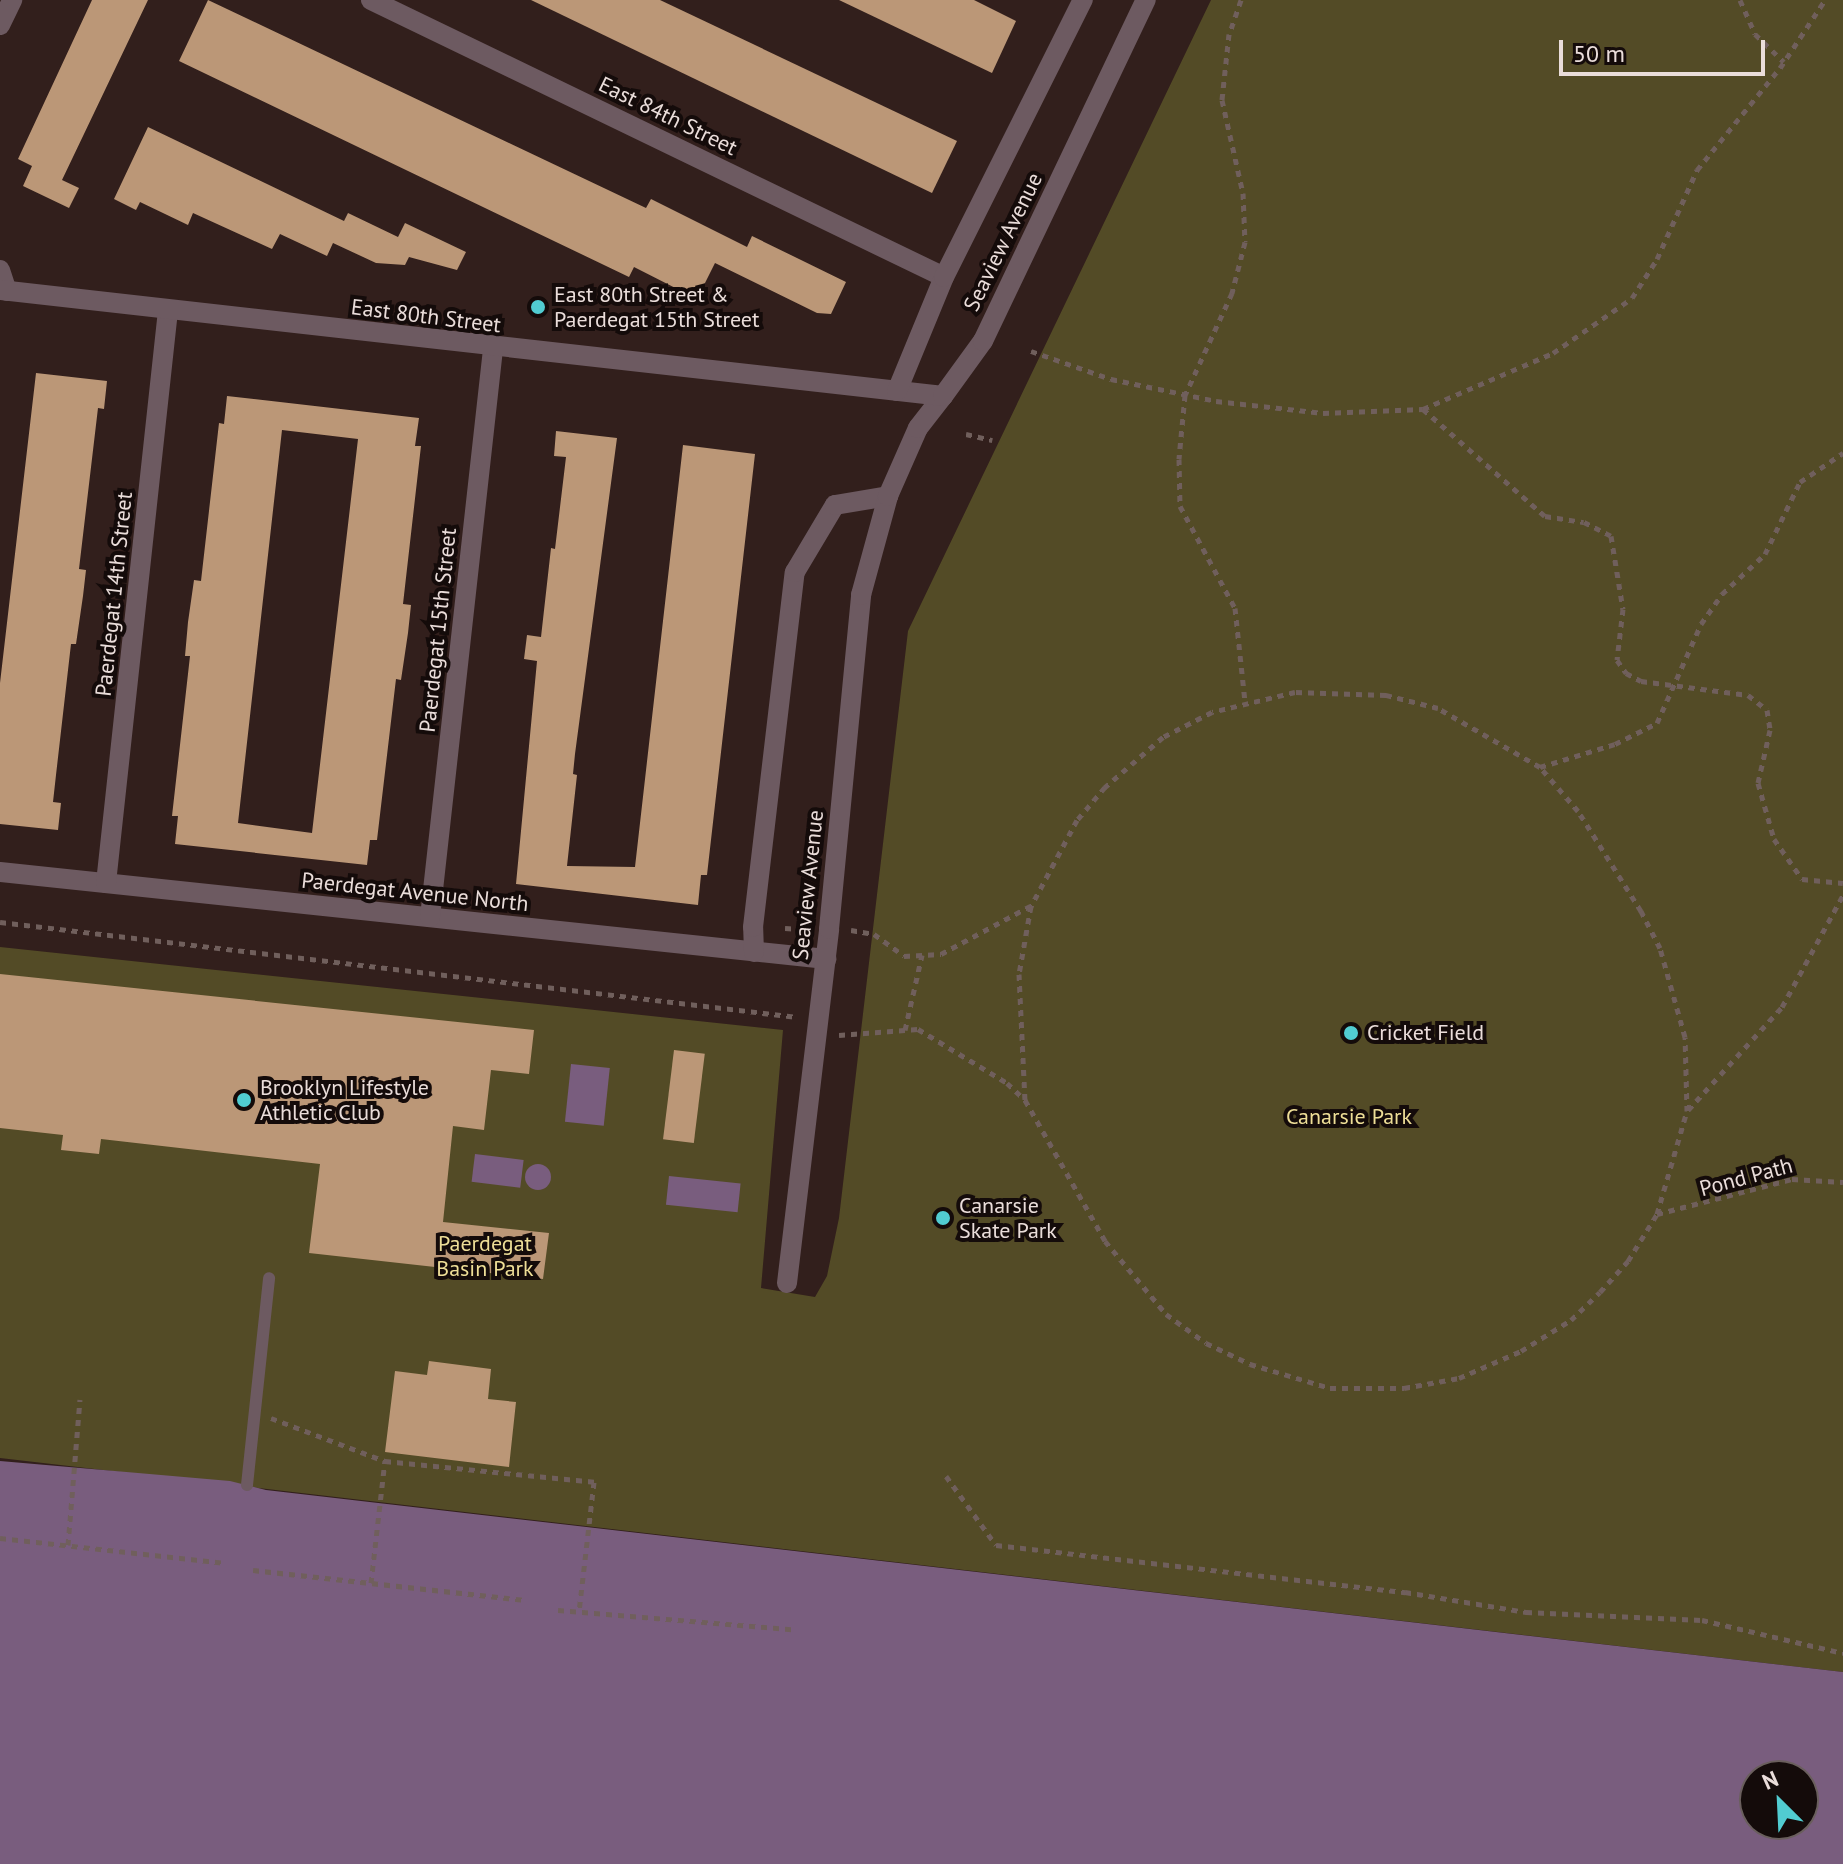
<!DOCTYPE html>
<html>
<head>
<meta charset="utf-8">
<style>
	body { margin:0 }
	#map { position:relative; width:1843px; height:1864px; overflow:hidden; background:#321f1c; font-family:"PT Sans",sans-serif }
	div>[style] { position:absolute }
	.green>* { inset:0; background:#534b26 }
	.water>* { inset:0; background:#795d7e; transform-origin:0 0 }
	.round { border-radius:50% }
	.building>* { inset:0; background:#bb9777; transform-origin:0 0 }
	.path>* { height:5px; margin-top:-2.5px; transform-origin:0; background:repeating-linear-gradient(90deg,#705f5c 0 6px,transparent 0 12px) }
	.service>* { height:12px; margin:-6px; padding:0 6px; transform-origin:6px; border-radius:6px; background:#6d5a61 }
	.minor>* { height:20px; margin:-10px; padding:0 10px; transform-origin:10px; border-radius:10px; background:#6d5a61 }
	.tertiary>* { height:20px; margin:-10px; padding:0 10px; transform-origin:10px; border-radius:10px; background:#6d5a61 }
	.dots>* { width:22px; height:22px; translate:-50% -50%; box-sizing:border-box; border:4px solid #140b0a; border-radius:50% }
	span { translate:-50% -50%; white-space:nowrap; text-align:center; line-height:1.15; -webkit-text-stroke:8px #140b0a; paint-order:stroke }
	.street-label { font-size:22px; color:#eaddda }
	.poi-label { font-size:22px; color:#eaddda }
	.left { translate:0 -50%; text-align:left }
	.park-label { font-size:22px; color:#eede97 }
	.north { position:absolute; left:1739px; top:1760px; width:80px; height:80px; box-sizing:border-box; background:#140b0a; border:2px solid #6a5f5d; border-radius:50%; rotate:336deg; font-size:22px; font-weight:700; line-height:32px; text-align:center; color:#eaddda }
	.north::after { content:''; display:block; margin:auto; width:28px; height:36px; background:#51ccd1; clip-path:polygon(50% 0,100% 100%,50% 72%,0 100%) }
	.scale { position:absolute; left:1559px; top:40px; width:206px; height:36px; box-sizing:border-box; border:4px solid #eaddda; border-top:0; padding-left:10px; font-size:24px; line-height:28px; white-space:nowrap; color:#eaddda; -webkit-text-stroke:6px #140b0a; paint-order:stroke }
</style>
</head>
<body>
<div id="map">
	<div class="green">
		<div style="clip-path:polygon(1211px 0,1843px 0,1843px 1672px,0 1458px,0 947px,783px 1030px,761px 1288px,815px 1297px,827px 1276px,839px 1218px,908px 631px)"></div>
	</div>
	<div class="water">
		<div style="left:571px;top:1064px;width:39px;height:58px;rotate:6deg"></div>
		<div style="left:475px;top:1154px;width:49px;height:28px;rotate:7deg"></div>
		<div class="round" style="left:525px;top:1164px;width:26px;height:26px"></div>
		<div style="left:669px;top:1176px;width:72px;height:29px;rotate:6deg"></div>
		<div style="clip-path:polygon(evenodd,0 1461px,230px 1481px,266px 1490px,1843px 1672px,1843px 1864px,0 1864px,0 1461px,1755px 1776px,1803px 1776px,1803px 1824px,1755px 1824px,1755px 1776px)"></div>
	</div>
	<div class="building">
		<div style="clip-path:polygon(92px 0,148px 0,62px 180px,79px 188px,69px 208px,23px 186px,32px 166px,18px 159px)"></div>
		<div style="clip-path:polygon(208px 0,646px 208px,651px 199px,747px 247px,752px 236px,846px 282px,831px 314px,817px 313px,715px 263px,697px 299px,634px 267px,629px 277px,179px 61px)"></div>
		<div style="clip-path:polygon(531px 0,660px 0,957px 141px,932px 193px)"></div>
		<div style="clip-path:polygon(839px 0,974px 0,1016px 21px,992px 73px)"></div>
		<div style="clip-path:polygon(148px 127px,344px 221px,348px 213px,398px 237px,405px 223px,466px 252px,457px 270px,409px 257px,405px 265px,376px 263px,333px 243px,327px 256px,280px 234px,272px 249px,193px 213px,188px 225px,140px 202px,136px 210px,114px 199px)"></div>
		<div style="clip-path:polygon(36px 373px,107px 381px,104px 409px,98px 408px,79px 569px,86px 570px,83px 596px,76px 644px,71px 644px,56px 775px,53px 802px,61px 803px,58px 830px,0 824px,0 683px)"></div>
		<div style="clip-path:polygon(evenodd,227px 396px,419px 418px,415px 446px,421px 446px,403px 604px,411px 605px,408px 633px,401px 680px,396px 679px,377px 840px,370px 840px,367px 865px,175px 844px,178px 816px,172px 816px,190px 656px,185px 656px,188px 622px,194px 580px,201px 581px,219px 423px,224px 424px,227px 396px,282px 430px,358px 439px,312px 833px,238px 823px,282px 430px)"></div>
		<div style="clip-path:polygon(556px 431px,617px 438px,575px 754px,573px 774px,577px 775px,567px 866px,635px 867px,683px 445px,755px 454px,707px 875px,701px 875px,698px 905px,516px 884px,537px 661px,524px 659px,527px 635px,541px 637px,551px 548px,555px 549px,566px 457px,554px 456px)"></div>
		<div style="clip-path:polygon(0 974px,534px 1030px,529px 1074px,491px 1070px,484px 1130px,453px 1126px,443px 1222px,549px 1233px,543px 1279px,309px 1253px,320px 1164px,101px 1139px,99px 1154px,61px 1150px,63px 1135px,0 1128px)"></div>
		<div style="left:674px;top:1050px;width:31px;height:90px;rotate:7deg"></div>
		<div style="clip-path:polygon(429px 1361px,491px 1369px,488px 1399px,516px 1402px,509px 1467px,385px 1452px,395px 1371px,427px 1375px)"></div>
	</div>
	<div class="path">
		<div style="left:1241px;top:0;width:36px;rotate:109deg"></div>
		<div style="left:1229px;top:34px;width:66px;rotate:96.1deg"></div>
		<div style="left:1222px;top:100px;width:95px;rotate:77.3deg"></div>
		<div style="left:1243px;top:193px;width:49px;rotate:87.7deg"></div>
		<div style="left:1245px;top:242px;width:53px;rotate:104.3deg"></div>
		<div style="left:1232px;top:293px;width:112px;rotate:114.7deg"></div>
		<div style="left:1185px;top:395px;width:64px;rotate:95.4deg"></div>
		<div style="left:1179px;top:459px;width:47px;rotate:88.8deg"></div>
		<div style="left:1180px;top:506px;width:116px;rotate:61.7deg"></div>
		<div style="left:1235px;top:608px;width:94px;rotate:83.9deg"></div>
		<div style="left:1740px;top:0;width:37px;rotate:66deg"></div>
		<div style="left:1755px;top:34px;width:40px;rotate:44deg"></div>
		<div style="left:1031px;top:351px;width:85px;rotate:19.3deg"></div>
		<div style="left:1111px;top:379px;width:107px;rotate:11.8deg"></div>
		<div style="left:1216px;top:401px;width:108px;rotate:6.4deg"></div>
		<div style="left:1323px;top:413px;width:100px;rotate:-2.3deg"></div>
		<div style="left:1423px;top:409px;width:162px;rotate:41.3deg"></div>
		<div style="left:1545px;top:516px;width:39px;rotate:9deg"></div>
		<div style="left:1584px;top:522px;width:30px;rotate:27deg"></div>
		<div style="left:1611px;top:536px;width:74px;rotate:80.7deg"></div>
		<div style="left:1623px;top:609px;width:51px;rotate:96.7deg"></div>
		<div style="left:1617px;top:660px;width:16px;rotate:55deg"></div>
		<div style="left:1626px;top:673px;width:17px;rotate:28deg"></div>
		<div style="left:1641px;top:681px;width:108px;rotate:7.5deg"></div>
		<div style="left:1748px;top:695px;width:24px;rotate:38deg"></div>
		<div style="left:1767px;top:710px;width:20px;rotate:81deg"></div>
		<div style="left:1770px;top:730px;width:54px;rotate:102.8deg"></div>
		<div style="left:1758px;top:783px;width:58px;rotate:74.1deg"></div>
		<div style="left:1774px;top:839px;width:49px;rotate:55deg"></div>
		<div style="left:1802px;top:879px;width:41px;rotate:5.6deg"></div>
		<div style="left:1423px;top:409px;width:142px;rotate:-23.3deg"></div>
		<div style="left:1553px;top:353px;width:96px;rotate:-34.8deg"></div>
		<div style="left:1632px;top:298px;width:46px;rotate:-57.3deg"></div>
		<div style="left:1657px;top:259px;width:98px;rotate:-65.8deg"></div>
		<div style="left:1697px;top:170px;width:132px;rotate:-50.9deg"></div>
		<div style="left:1780px;top:68px;width:82px;rotate:-56.5deg"></div>
		<div style="left:966px;top:434px;width:27px;rotate:13deg"></div>
		<div style="left:1540px;top:767px;width:78px;rotate:-17deg"></div>
		<div style="left:1615px;top:744px;width:47px;rotate:-26.6deg"></div>
		<div style="left:1657px;top:723px;width:108px;rotate:-66deg"></div>
		<div style="left:1701px;top:624px;width:37px;rotate:-55deg"></div>
		<div style="left:1722px;top:594px;width:59px;rotate:-42.9deg"></div>
		<div style="left:1765px;top:554px;width:80px;rotate:-64.1deg"></div>
		<div style="left:1800px;top:482px;width:52px;rotate:-34deg"></div>
		<div style="left:0;top:922px;width:803px;rotate:6.8deg"></div>
		<div style="left:785px;top:928px;width:15px;rotate:4deg"></div>
		<div style="left:851px;top:930px;width:23px;rotate:10deg"></div>
		<div style="left:874px;top:934px;width:37px;rotate:36deg"></div>
		<div style="left:904px;top:956px;width:37px;rotate:-3deg"></div>
		<div style="left:941px;top:954px;width:101px;rotate:-28.3deg"></div>
		<div style="left:905px;top:1030px;width:77px;rotate:-77.2deg"></div>
		<div style="left:839px;top:1035px;width:79px;rotate:-4.3deg"></div>
		<div style="left:918px;top:1029px;width:104px;rotate:31.2deg"></div>
		<div style="left:1007px;top:1083px;width:25px;rotate:43deg"></div>
		<div style="left:1025px;top:1100px;width:162px;rotate:60.4deg"></div>
		<div style="left:1105px;top:1241px;width:95px;rotate:50.1deg"></div>
		<div style="left:1166px;top:1314px;width:49px;rotate:35.9deg"></div>
		<div style="left:1206px;top:1343px;width:49px;rotate:25.5deg"></div>
		<div style="left:1250px;top:1364px;width:84px;rotate:16.7deg"></div>
		<div style="left:1330px;top:1388px;width:74px"></div>
		<div style="left:1404px;top:1388px;width:56px;rotate:-10.3deg"></div>
		<div style="left:1459px;top:1378px;width:68px;rotate:-23.5deg"></div>
		<div style="left:1521px;top:1351px;width:59px;rotate:-31.8deg"></div>
		<div style="left:1571px;top:1320px;width:40px;rotate:-44deg"></div>
		<div style="left:1600px;top:1292px;width:42px;rotate:-47.9deg"></div>
		<div style="left:1628px;top:1261px;width:55px;rotate:-58.3deg"></div>
		<div style="left:1657px;top:1214px;width:107px;rotate:-73.8deg"></div>
		<div style="left:1687px;top:1111px;width:74px;rotate:-91.5deg"></div>
		<div style="left:1685px;top:1037px;width:92px;rotate:-105.7deg"></div>
		<div style="left:1660px;top:948px;width:42px;rotate:-117.2deg"></div>
		<div style="left:1641px;top:911px;width:118px;rotate:-122.2deg"></div>
		<div style="left:1578px;top:811px;width:58px;rotate:-130.8deg"></div>
		<div style="left:1540px;top:767px;width:118px;rotate:-150deg"></div>
		<div style="left:1438px;top:708px;width:54px;rotate:-166deg"></div>
		<div style="left:1386px;top:695px;width:91px;rotate:-178.1deg"></div>
		<div style="left:1295px;top:692px;width:85px;rotate:166.5deg"></div>
		<div style="left:1212px;top:712px;width:55px;rotate:153deg"></div>
		<div style="left:1163px;top:737px;width:77px;rotate:139.2deg"></div>
		<div style="left:1105px;top:787px;width:43px;rotate:130.3deg"></div>
		<div style="left:1077px;top:820px;width:98px;rotate:118.1deg"></div>
		<div style="left:1031px;top:906px;width:69px;rotate:100deg"></div>
		<div style="left:1019px;top:974px;width:126px;rotate:87.3deg"></div>
		<div style="left:1688px;top:1110px;width:139px;rotate:-47.6deg"></div>
		<div style="left:1782px;top:1007px;width:128px;rotate:-61.4deg"></div>
		<div style="left:1657px;top:1214px;width:139px;rotate:-14.5deg"></div>
		<div style="left:1792px;top:1179px;width:51px;rotate:3.4deg"></div>
		<div style="left:271px;top:1418px;width:122px;rotate:20.7deg"></div>
		<div style="left:385px;top:1461px;width:210px;rotate:5.7deg"></div>
		<div style="left:594px;top:1482px;width:131px;rotate:96.6deg"></div>
		<div style="left:946px;top:1476px;width:85px;rotate:54.1deg"></div>
		<div style="left:996px;top:1545px;width:412px;rotate:6.6deg"></div>
		<div style="left:1405px;top:1592px;width:123px;rotate:9.4deg"></div>
		<div style="left:1526px;top:1612px;width:176px;rotate:2.6deg"></div>
		<div style="left:1702px;top:1620px;width:145px;rotate:13.2deg"></div>
		<div style="left:0;top:1538px;width:227px;rotate:6.3deg"></div>
		<div style="left:68px;top:1545px;width:146px;rotate:-85.3deg"></div>
		<div style="left:253px;top:1570px;width:272px;rotate:6.3deg"></div>
		<div style="left:371px;top:1583px;width:123px;rotate:-83.5deg"></div>
		<div style="left:558px;top:1610px;width:234px;rotate:4.7deg"></div>
	</div>
	<div class="service">
		<div style="left:247px;top:1485px;width:208px;rotate:-83.9deg"></div>
	</div>
	<div class="minor">
		<div style="left:371px;top:0;width:636px;rotate:25.8deg"></div>
		<div style="left:0;top:25px;width:28px;rotate:-64deg"></div>
		<div style="left:0;top:270px;width:22px;rotate:72deg"></div>
		<div style="left:0;top:872px;width:831px;rotate:6.01deg"></div>
		<div style="left:106px;top:883px;width:576px;rotate:-83.82deg"></div>
		<div style="left:430px;top:917px;width:571px;rotate:-83.67deg"></div>
		<div style="left:754px;top:952px;width:25px;rotate:-92deg"></div>
		<div style="left:753px;top:927px;width:357px;rotate:-83.3deg"></div>
		<div style="left:795px;top:572px;width:78px;rotate:-59.2deg"></div>
		<div style="left:835px;top:505px;width:54px;rotate:-9.6deg"></div>
		<div style="left:787px;top:1283px;width:356px;rotate:-83.2deg"></div>
		<div style="left:829px;top:929px;width:336px;rotate:-84.5deg"></div>
		<div style="left:861px;top:595px;width:103px;rotate:-74.7deg"></div>
		<div style="left:888px;top:496px;width:74px;rotate:-66.2deg"></div>
		<div style="left:918px;top:428px;width:41px;rotate:-52deg"></div>
	</div>
	<div class="tertiary">
		<div style="left:0;top:290px;width:949px;rotate:6.41deg"></div>
		<div style="left:943px;top:396px;width:68px;rotate:-54deg"></div>
		<div style="left:983px;top:341px;width:378px;rotate:-64.5deg"></div>
		<div style="left:897px;top:391px;width:123px;rotate:-67.6deg"></div>
		<div style="left:944px;top:277px;width:310px;rotate:-63.4deg"></div>
	</div>
	<div class="dots">
		<div style="left:538px;top:307px;background:#51ccd1"></div>
		<div style="left:1351px;top:1033px;background:#51ccd1"></div>
		<div style="left:244px;top:1100px;background:#51ccd1"></div>
		<div style="left:943px;top:1218px;background:#51ccd1"></div>
	</div>
	<div class="street-label">
		<span style="left:668px;top:116px;rotate:26deg">East 84th Street</span>
		<span style="left:1003px;top:242px;rotate:-64deg">Seaview Avenue</span>
		<span style="left:426px;top:316px;rotate:7deg">East 80th Street</span>
		<span style="left:114px;top:594px;rotate:-84deg">Paerdegat 14th Street</span>
		<span style="left:438px;top:630px;rotate:-84deg">Paerdegat 15th Street</span>
		<span style="left:808px;top:885px;rotate:-84deg">Seaview Avenue</span>
		<span style="left:415px;top:892px;rotate:6deg">Paerdegat Avenue North</span>
		<span style="left:1746px;top:1177px;rotate:-15deg">Pond Path</span>
	</div>
	<div class="poi-label">
		<span class="left" style="left:554px;top:307px">East 80th Street &amp;<br>Paerdegat 15th Street</span>
		<span class="left" style="left:1367px;top:1033px">Cricket Field</span>
		<span class="left" style="left:260px;top:1100px">Brooklyn Lifestyle<br>Athletic Club</span>
		<span class="left" style="left:959px;top:1218px">Canarsie<br>Skate Park</span>
	</div>
	<div class="park-label">
		<span style="left:1349px;top:1117px">Canarsie Park</span>
		<span style="left:485px;top:1256px">Paerdegat<br>Basin Park</span>
	</div>
	<div class="north">N</div>
	<div class="scale">50 m</div>
</div>
</body>
</html>
